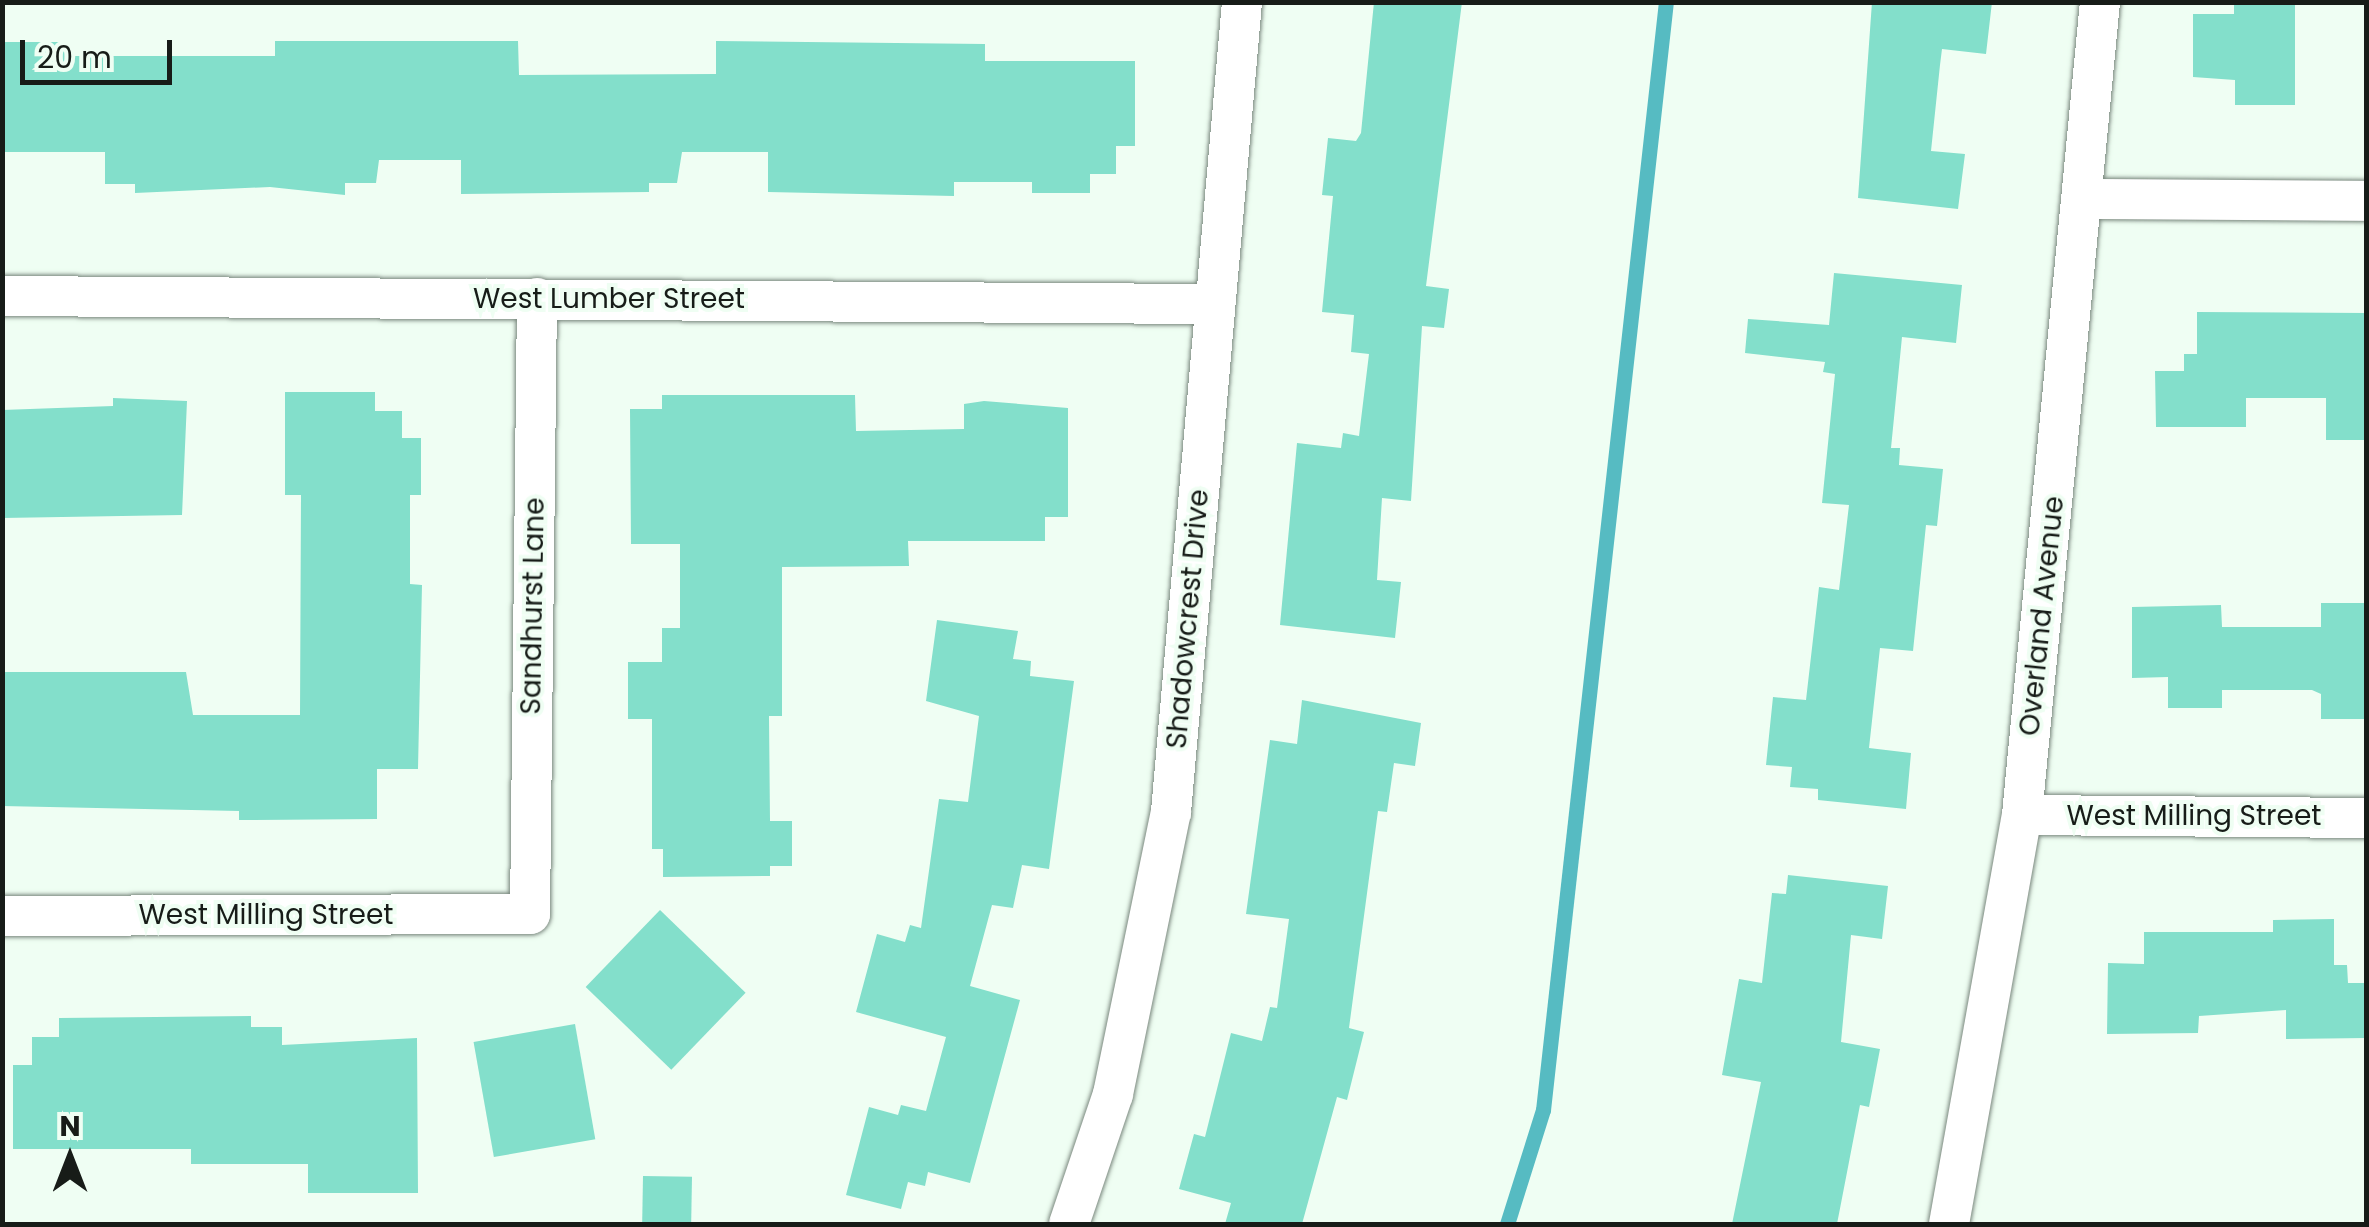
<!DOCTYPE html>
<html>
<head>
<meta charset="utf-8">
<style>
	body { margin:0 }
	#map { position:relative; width:2369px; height:1227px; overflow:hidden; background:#effef3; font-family:Poppins,sans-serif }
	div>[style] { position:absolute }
	.stream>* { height:15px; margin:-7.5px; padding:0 7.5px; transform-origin:7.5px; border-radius:7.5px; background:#56bbc2 }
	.building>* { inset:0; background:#83dfcb; transform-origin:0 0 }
	.roads { filter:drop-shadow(0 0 2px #7a887e) drop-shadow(0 0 2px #7a887e) }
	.street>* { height:40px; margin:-20px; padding:0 20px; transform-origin:20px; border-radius:20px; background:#fff }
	span { translate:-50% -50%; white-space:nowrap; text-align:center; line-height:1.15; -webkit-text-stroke:8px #effef3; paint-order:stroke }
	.street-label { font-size:28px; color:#171c18 }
	.frame { position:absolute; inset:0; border:5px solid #171c18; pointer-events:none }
	.north { position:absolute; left:20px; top:1107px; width:100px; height:100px; -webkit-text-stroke:8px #effef3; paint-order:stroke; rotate:0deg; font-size:28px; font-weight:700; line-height:40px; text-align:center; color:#171c18 }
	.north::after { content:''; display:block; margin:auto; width:35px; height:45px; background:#171c18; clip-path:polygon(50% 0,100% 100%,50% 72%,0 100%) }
	.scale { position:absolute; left:20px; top:40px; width:152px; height:45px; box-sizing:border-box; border:5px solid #171c18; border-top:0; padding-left:12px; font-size:30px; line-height:35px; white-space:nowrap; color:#171c18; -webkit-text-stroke:8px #effef3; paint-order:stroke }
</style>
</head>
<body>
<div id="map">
	<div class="stream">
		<div style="left:1507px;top:1224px;width:120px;rotate:-72.5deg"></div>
		<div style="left:1543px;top:1110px;width:1115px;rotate:-83.67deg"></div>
	</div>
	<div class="building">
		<div style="clip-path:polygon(1374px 2px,1462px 2px,1426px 286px,1449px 289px,1444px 328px,1422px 326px,1411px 501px,1382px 498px,1377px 580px,1401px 582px,1395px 638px,1280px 625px,1297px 443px,1341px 448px,1343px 433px,1359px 436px,1369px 354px,1351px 352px,1354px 315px,1322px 312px,1333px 196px,1322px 195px,1328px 138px,1356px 141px,1361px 133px)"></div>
		<div style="clip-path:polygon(1872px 2px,1992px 2px,1986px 54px,1942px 49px,1940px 65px,1931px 151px,1965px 154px,1958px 209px,1858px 198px)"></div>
		<div style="clip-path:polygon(2234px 2px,2295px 2px,2295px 105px,2235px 105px,2235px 80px,2193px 77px,2193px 14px,2234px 14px)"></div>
		<div style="clip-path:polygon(275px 41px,518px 41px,519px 75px,716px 74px,716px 41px,985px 44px,985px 61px,1135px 61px,1135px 146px,1116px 146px,1116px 174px,1090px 174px,1090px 193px,1032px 193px,1032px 182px,954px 182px,954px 196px,768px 192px,768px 152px,682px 152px,677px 183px,649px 183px,649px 192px,461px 194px,461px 160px,379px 160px,376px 183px,345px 183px,345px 195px,270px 187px,135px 193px,135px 184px,105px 184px,105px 152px,2px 152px,2px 42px,67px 42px,67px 56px,275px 56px)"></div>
		<div style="clip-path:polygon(1834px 273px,1962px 285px,1956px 343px,1902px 337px,1891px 448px,1900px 448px,1899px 465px,1943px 469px,1937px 526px,1926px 525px,1913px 651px,1880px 648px,1869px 748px,1911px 753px,1906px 809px,1818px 800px,1818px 789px,1790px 787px,1792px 767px,1766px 765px,1773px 697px,1806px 700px,1819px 587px,1839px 590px,1849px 505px,1822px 503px,1835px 374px,1823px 372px,1825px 362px,1745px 353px,1748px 319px,1829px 325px)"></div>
		<div style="clip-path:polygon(2197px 312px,2366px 313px,2366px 440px,2326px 440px,2326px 398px,2246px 398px,2246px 427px,2156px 427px,2155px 371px,2184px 371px,2184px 354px,2197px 354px)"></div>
		<div style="clip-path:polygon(285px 392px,375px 392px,375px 411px,402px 411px,402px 438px,421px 438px,421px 495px,410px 495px,410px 584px,422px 585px,418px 769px,377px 769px,377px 819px,239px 820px,239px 811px,2px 806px,2px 672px,186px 672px,193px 715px,300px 715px,301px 495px,285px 495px)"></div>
		<div style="clip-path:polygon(662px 395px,855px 395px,856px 431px,964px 429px,964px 404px,984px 401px,1068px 408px,1068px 517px,1045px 517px,1045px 541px,908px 541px,909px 566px,782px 567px,782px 716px,769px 716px,770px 821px,792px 821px,792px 866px,770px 866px,770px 876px,663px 877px,663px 849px,652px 849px,652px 719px,628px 719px,628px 662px,662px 662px,662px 628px,680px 628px,680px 544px,631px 544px,630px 409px,662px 409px)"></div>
		<div style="clip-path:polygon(113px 398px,187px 401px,182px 515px,2px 518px,2px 410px,113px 406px)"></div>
		<div style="clip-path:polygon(2321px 603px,2366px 603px,2366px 719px,2321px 719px,2321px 694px,2312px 690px,2222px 690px,2222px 708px,2168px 708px,2168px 677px,2132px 678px,2132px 607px,2221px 605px,2222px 627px,2321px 627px)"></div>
		<div style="clip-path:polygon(937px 620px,1018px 631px,1013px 659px,1031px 661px,1030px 676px,1074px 681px,1049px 869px,1022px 865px,1013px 908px,992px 905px,970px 986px,1020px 1000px,970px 1183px,928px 1172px,925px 1186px,908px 1182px,901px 1209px,846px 1195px,869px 1107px,898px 1115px,901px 1105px,926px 1111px,946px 1037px,856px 1012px,877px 934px,905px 942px,910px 925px,921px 928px,939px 799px,968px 802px,979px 716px,926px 701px)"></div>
		<div style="clip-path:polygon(1302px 700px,1421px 723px,1415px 766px,1394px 763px,1387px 812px,1378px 811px,1349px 1028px,1364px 1032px,1347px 1100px,1337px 1097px,1302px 1224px,1225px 1224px,1231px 1203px,1179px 1189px,1194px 1134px,1205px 1137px,1231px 1033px,1262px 1041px,1270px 1007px,1277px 1008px,1289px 919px,1246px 914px,1270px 740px,1297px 744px)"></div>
		<div style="clip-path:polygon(1788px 875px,1888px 886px,1882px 939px,1851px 935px,1841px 1042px,1880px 1049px,1869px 1107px,1860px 1105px,1837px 1224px,1732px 1224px,1761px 1082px,1722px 1075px,1739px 979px,1762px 983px,1772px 893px,1786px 894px)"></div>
		<div style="left:660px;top:910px;width:119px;height:107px;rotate:44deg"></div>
		<div style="clip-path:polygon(2334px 919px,2334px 965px,2347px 965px,2348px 983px,2366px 983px,2366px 1038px,2286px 1039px,2286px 1010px,2199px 1016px,2198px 1033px,2107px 1034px,2108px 963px,2144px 964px,2144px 932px,2273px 932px,2273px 920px)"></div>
		<div style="clip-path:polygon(251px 1016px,251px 1027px,282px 1027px,282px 1045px,417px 1038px,418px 1193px,308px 1193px,308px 1164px,191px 1164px,191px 1149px,13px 1149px,13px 1065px,32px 1065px,32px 1037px,59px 1037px,59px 1018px)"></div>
		<div style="left:575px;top:1024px;width:117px;height:103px;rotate:80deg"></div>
		<div style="left:643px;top:1176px;width:49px;height:48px;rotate:1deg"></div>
	</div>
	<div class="roads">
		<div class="street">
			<div style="left:2085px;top:199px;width:281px;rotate:0.4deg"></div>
			<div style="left:2px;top:296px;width:1213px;rotate:0.38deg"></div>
			<div style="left:2022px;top:815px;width:344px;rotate:0.5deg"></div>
			<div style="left:2px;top:916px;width:528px;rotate:-0.22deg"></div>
			<div style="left:530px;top:914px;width:616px;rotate:-89.35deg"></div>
			<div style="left:1069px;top:1224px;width:137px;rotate:-71.3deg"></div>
			<div style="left:1113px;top:1094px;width:288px;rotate:-78.4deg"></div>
			<div style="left:1171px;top:812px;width:813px;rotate:-84.99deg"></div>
			<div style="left:1949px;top:1224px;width:415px;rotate:-79.9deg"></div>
			<div style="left:2022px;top:815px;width:817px;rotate:-84.52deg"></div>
		</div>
	</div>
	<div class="street-label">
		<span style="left:609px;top:299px">West Lumber Street</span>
		<span style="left:533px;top:606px;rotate:-89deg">Sandhurst Lane</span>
		<span style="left:2042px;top:616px;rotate:-84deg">Overland Avenue</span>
		<span style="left:1188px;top:619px;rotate:-85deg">Shadowcrest Drive</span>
		<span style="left:2194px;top:816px">West Milling Street</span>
		<span style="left:266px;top:915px">West Milling Street</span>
	</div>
	<div class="frame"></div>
	<div class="north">N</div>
	<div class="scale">20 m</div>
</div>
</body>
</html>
